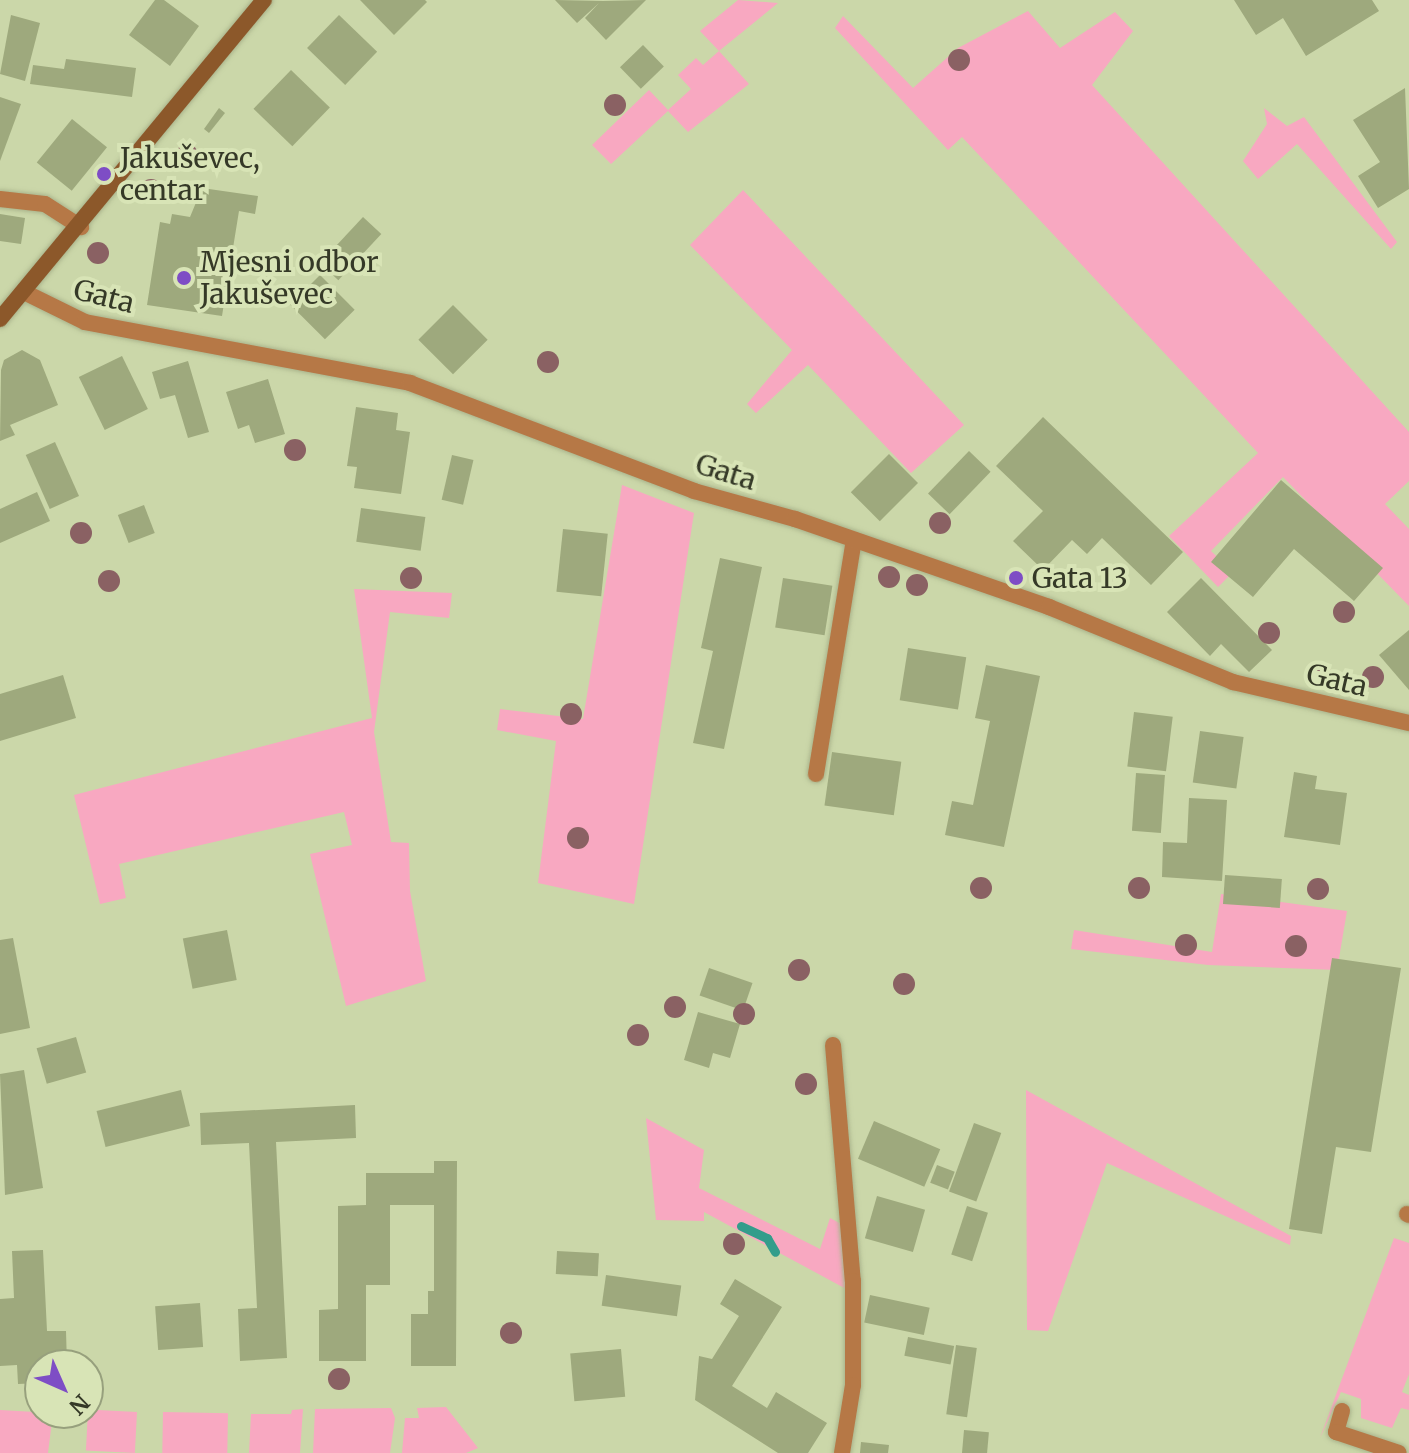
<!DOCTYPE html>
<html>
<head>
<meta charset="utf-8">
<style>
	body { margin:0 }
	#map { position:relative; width:1409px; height:1453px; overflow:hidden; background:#cbd7a9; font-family:Merriweather,serif }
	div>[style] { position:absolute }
	.green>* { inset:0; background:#f8a8c1; transform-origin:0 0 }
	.stream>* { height:9px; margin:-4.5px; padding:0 4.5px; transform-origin:4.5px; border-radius:4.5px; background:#339d8b }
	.building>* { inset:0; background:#9ea97d; transform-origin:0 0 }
	.roads { filter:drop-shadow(0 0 2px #aab48c) drop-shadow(0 0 2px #aab48c) }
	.service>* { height:16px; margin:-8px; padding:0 8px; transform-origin:8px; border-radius:8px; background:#b67846 }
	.minor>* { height:16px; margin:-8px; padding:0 8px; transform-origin:8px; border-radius:8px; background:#b67846 }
	.secondary>* { height:16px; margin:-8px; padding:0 8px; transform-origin:8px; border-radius:8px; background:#8c582a }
	.trees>* { width:22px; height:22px; margin:-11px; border-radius:50%; background:#8a6163 }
	.dots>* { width:22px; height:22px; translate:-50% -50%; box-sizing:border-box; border:4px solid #d8e4b6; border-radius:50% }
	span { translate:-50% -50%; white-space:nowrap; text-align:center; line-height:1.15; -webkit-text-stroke:8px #d8e4b6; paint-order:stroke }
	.poi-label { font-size:28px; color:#353927 }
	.left { translate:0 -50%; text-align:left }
	.street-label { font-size:28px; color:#353927 }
	.north { position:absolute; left:24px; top:1349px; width:80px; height:80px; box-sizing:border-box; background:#d8e4b6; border:2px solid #97a07d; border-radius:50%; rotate:135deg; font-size:22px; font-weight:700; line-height:32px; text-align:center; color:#353927 }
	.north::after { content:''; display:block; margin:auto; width:28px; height:36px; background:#7e4dc5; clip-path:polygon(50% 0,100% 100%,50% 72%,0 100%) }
</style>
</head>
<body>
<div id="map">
	<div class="green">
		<div style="clip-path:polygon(738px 0,778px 3px,719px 51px,749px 84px,688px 132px,668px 111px,611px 164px,592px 145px,649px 90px,668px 110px,691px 89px,678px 75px,696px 58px,703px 65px,719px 51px,700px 31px)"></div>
		<div style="clip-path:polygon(1028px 11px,1060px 48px,1115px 12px,1133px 31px,1092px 85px,1409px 432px,1409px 481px,1385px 504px,1409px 529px,1409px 606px,1283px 477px,1211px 551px,1233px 572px,1218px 587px,1169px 536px,1258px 453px,962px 137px,948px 150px,835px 28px,843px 16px,913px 88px,958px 48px)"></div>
		<div style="clip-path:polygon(1264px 108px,1287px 126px,1304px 117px,1397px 242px,1391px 249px,1297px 144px,1258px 179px,1243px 161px,1267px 124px)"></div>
		<div style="clip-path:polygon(743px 190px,964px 425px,911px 473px,808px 365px,756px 413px,747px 404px,792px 350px,690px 245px)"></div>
		<div style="clip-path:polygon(622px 485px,694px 513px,634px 904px,538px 883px,556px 741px,497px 730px,500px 709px,583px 719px)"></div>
		<div style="clip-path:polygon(354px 589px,452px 593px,449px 618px,390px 612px,374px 732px,391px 842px,409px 843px,410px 891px,426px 981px,346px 1006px,310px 854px,352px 845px,344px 812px,119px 864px,126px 898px,100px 904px,74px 795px,372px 718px)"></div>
		<div style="clip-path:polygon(1221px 894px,1347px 911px,1337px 970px,1208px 965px,1071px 949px,1074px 930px,1212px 952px)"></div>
		<div style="clip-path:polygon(1026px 1090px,1291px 1236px,1290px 1245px,1107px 1163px,1048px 1331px,1027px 1330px)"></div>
		<div style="clip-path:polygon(646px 1118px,704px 1150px,699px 1188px,820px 1249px,830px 1218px,843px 1225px,848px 1290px,704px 1212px,704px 1221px,656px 1220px)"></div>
		<div style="clip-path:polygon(1394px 1238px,1409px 1243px,1409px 1374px,1402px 1392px,1409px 1395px,1409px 1410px,1401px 1408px,1392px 1428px,1361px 1418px,1361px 1399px,1341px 1392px,1320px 1438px)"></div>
		<div style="clip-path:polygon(446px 1407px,478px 1448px,466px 1453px,402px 1453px,405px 1418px,419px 1418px,417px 1408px)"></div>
		<div style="clip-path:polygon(391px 1408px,395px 1418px,390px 1453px,313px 1453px,315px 1409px)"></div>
		<div style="clip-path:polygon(303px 1409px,300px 1453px,249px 1453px,251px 1414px,291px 1414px,292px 1410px)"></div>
		<div style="clip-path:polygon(0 1410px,53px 1413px,48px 1453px,0 1453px)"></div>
		<div style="left:137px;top:1412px;width:41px;height:49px;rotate:93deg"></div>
		<div style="left:163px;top:1412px;width:65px;height:41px;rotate:1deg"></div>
	</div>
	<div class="stream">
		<div style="left:741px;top:1226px;width:29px;rotate:25deg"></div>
		<div style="left:767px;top:1238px;width:16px;rotate:60deg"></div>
	</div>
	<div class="building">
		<div style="clip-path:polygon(155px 0,164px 0,199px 26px,170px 66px,129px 35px)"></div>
		<div style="clip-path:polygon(360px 0,425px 0,427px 2px,394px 35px)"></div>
		<div style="clip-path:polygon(555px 0,603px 1px,646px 0,606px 40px,585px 18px,599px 3px,577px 23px)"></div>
		<div style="clip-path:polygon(1234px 0,1372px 0,1379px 11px,1306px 56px,1283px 18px,1256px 35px)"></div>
		<div style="clip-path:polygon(11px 15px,40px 23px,25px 81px,0 74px)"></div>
		<div style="left:339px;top:15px;width:53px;height:46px;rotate:44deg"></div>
		<div style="left:643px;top:45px;width:30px;height:32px;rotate:46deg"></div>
		<div style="clip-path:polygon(66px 59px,136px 68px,132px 97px,30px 84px,33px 65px,64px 69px)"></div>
		<div style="left:291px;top:70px;width:54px;height:54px;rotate:44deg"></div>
		<div style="clip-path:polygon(1405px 88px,1409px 189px,1378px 208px,1358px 176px,1380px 162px,1353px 120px)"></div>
		<div style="clip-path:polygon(0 97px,21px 104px,0 161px)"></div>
		<div style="clip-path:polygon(219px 108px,225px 113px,209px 133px,204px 129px)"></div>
		<div style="left:72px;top:119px;width:45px;height:56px;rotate:39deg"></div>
		<div style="clip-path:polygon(202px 188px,258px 196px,255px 214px,239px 211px,222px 316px,147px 305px,160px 222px,170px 224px,172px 214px,190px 217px)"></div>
		<div style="clip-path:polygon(0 214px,25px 218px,21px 244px,0 241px)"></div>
		<div style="left:363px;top:217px;width:25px;height:63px;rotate:43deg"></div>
		<div style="left:320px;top:275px;width:49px;height:42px;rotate:45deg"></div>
		<div style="left:453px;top:305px;width:49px;height:49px;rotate:45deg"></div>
		<div style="clip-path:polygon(22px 350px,40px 360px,58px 405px,10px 425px,15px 435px,0 441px,1px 370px,4px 360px)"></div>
		<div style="left:122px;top:356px;width:59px;height:48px;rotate:64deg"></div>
		<div style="clip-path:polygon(188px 361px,209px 432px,188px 438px,175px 395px,160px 399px,152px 372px)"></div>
		<div style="clip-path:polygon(268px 379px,285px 434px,255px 443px,249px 425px,238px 429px,226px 392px)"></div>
		<div style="clip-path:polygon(356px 407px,398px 413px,396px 430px,410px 432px,401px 494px,354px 488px,357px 467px,347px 466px)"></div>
		<div style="clip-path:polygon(1043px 417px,1183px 552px,1151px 585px,1102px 538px,1087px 554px,1072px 540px,1043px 570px,1013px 541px,1043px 511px,996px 466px)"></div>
		<div style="left:55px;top:442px;width:59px;height:32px;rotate:66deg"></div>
		<div style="left:969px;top:451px;width:30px;height:59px;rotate:44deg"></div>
		<div style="left:889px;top:454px;width:41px;height:54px;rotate:45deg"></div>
		<div style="left:452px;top:455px;width:22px;height:46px;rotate:13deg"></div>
		<div style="clip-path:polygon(1281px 480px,1383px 568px,1354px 601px,1294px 549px,1253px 597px,1211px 562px)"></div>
		<div style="clip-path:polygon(37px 492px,50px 521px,0 543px,0 509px)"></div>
		<div style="left:144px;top:505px;width:30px;height:28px;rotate:69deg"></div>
		<div style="left:361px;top:508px;width:65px;height:34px;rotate:8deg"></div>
		<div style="left:563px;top:529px;width:45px;height:63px;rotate:6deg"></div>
		<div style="clip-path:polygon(720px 558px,762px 567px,724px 749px,693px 743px,713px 651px,701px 648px)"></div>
		<div style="left:783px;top:578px;width:50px;height:50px;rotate:9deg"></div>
		<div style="clip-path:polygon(1201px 578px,1272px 650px,1249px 672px,1221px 644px,1210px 656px,1167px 612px)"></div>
		<div style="clip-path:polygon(1409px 630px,1409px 690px,1379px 655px)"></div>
		<div style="left:908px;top:648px;width:59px;height:53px;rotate:9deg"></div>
		<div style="clip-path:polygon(986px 665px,1040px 676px,1004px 847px,945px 835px,952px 801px,973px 805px,990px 721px,975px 718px)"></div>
		<div style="clip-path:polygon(63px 675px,76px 718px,0 741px,0 694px)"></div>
		<div style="left:1134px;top:712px;width:39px;height:55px;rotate:7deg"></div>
		<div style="left:1200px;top:731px;width:44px;height:52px;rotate:8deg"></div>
		<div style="left:832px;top:752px;width:70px;height:54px;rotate:8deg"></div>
		<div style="clip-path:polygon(1294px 772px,1317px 776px,1315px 789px,1347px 793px,1340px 845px,1284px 837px)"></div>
		<div style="left:1136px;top:773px;width:29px;height:58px;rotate:4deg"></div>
		<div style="clip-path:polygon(1189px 798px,1227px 800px,1222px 881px,1162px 877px,1163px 842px,1187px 843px)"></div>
		<div style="left:1225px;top:875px;width:57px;height:29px;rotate:4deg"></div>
		<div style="left:227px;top:930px;width:51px;height:45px;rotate:79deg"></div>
		<div style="clip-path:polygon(13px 938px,30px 1028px,0 1034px,0 940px)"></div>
		<div style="clip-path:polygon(1332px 958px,1401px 968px,1371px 1152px,1336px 1147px,1322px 1234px,1289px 1229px)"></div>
		<div style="left:709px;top:968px;width:46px;height:29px;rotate:19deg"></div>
		<div style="clip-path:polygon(698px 1012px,740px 1024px,730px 1058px,713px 1053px,709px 1068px,684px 1060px)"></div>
		<div style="left:76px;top:1037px;width:37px;height:41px;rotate:74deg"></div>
		<div style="clip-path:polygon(24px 1070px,43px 1188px,5px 1195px,0 1074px)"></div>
		<div style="left:181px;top:1090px;width:37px;height:87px;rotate:76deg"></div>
		<div style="clip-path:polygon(355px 1105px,356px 1138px,276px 1142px,287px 1358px,240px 1361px,238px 1309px,257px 1308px,249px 1143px,201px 1145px,200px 1113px)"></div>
		<div style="left:874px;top:1121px;width:72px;height:41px;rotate:23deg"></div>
		<div style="left:974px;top:1123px;width:29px;height:73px;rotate:20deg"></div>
		<div style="clip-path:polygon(434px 1161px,457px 1161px,456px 1366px,411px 1366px,411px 1314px,428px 1314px,428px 1291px,434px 1291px,434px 1205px,390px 1205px,390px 1285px,366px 1285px,366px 1361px,319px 1361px,319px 1310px,338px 1309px,338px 1206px,366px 1205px,366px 1173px,434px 1173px)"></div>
		<div style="left:937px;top:1165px;width:19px;height:19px;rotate:21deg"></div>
		<div style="left:877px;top:1196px;width:50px;height:44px;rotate:16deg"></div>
		<div style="left:967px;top:1206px;width:22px;height:51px;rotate:18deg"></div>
		<div style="clip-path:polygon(43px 1250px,47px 1331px,66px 1331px,67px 1365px,40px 1365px,40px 1383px,18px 1384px,17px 1365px,0 1366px,0 1299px,14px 1298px,12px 1251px)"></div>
		<div style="left:557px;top:1251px;width:42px;height:23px;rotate:3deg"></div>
		<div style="left:606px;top:1275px;width:76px;height:31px;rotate:8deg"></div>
		<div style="clip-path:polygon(735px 1279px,782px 1307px,732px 1386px,767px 1408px,776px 1392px,827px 1423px,808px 1453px,778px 1453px,695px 1400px,699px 1356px,712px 1359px,739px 1316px,720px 1304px)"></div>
		<div style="left:870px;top:1295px;width:61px;height:28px;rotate:12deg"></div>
		<div style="left:200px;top:1303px;width:44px;height:45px;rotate:86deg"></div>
		<div style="left:908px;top:1337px;width:47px;height:19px;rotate:11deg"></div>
		<div style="left:956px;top:1345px;width:21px;height:70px;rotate:8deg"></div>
		<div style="left:621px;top:1349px;width:48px;height:51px;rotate:85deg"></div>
		<div style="left:964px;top:1430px;width:25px;height:23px;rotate:5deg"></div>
		<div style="clip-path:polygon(861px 1442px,889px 1445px,888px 1453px,860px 1453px)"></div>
	</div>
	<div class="roads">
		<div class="service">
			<div style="left:816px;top:774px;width:237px;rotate:-80.8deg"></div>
			<div style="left:1407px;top:1214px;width:2px;rotate:27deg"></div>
			<div style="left:1342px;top:1411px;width:22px;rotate:106deg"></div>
			<div style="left:1336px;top:1432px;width:66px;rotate:18.4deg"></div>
		</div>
		<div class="minor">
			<div style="left:0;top:199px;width:45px;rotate:6.3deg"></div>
			<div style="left:45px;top:204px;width:43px;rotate:32.6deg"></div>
			<div style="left:24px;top:292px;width:68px;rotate:26.2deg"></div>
			<div style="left:85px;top:322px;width:331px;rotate:10.6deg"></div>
			<div style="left:410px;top:383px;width:304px;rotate:20.8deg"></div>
			<div style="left:694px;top:491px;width:105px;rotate:15.5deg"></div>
			<div style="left:795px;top:519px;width:269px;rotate:19.1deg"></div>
			<div style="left:1049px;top:607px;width:199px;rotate:22.2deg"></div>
			<div style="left:1233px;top:682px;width:181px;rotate:13.1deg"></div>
			<div style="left:833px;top:1045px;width:237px;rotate:85.2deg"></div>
			<div style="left:853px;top:1281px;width:104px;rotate:90deg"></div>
			<div style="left:853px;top:1385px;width:69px;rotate:99.2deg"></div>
		</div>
		<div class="secondary">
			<div style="left:0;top:319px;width:414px;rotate:-50.4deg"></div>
		</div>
	</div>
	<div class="trees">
		<div style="left:959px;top:60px"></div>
		<div style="left:615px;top:105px"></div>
		<div style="left:187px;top:155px"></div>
		<div style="left:151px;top:190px"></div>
		<div style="left:98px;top:253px"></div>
		<div style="left:548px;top:362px"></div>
		<div style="left:295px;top:450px"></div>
		<div style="left:940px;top:523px"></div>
		<div style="left:81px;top:533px"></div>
		<div style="left:889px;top:577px"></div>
		<div style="left:411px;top:578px"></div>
		<div style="left:109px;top:581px"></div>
		<div style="left:917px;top:585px"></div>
		<div style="left:1344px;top:612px"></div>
		<div style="left:1269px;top:633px"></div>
		<div style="left:1320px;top:673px"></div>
		<div style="left:1373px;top:677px"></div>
		<div style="left:571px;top:714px"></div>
		<div style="left:578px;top:838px"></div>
		<div style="left:981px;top:888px"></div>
		<div style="left:1139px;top:888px"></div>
		<div style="left:1318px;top:889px"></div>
		<div style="left:1186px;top:945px"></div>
		<div style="left:1296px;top:946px"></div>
		<div style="left:799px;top:970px"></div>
		<div style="left:904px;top:984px"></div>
		<div style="left:675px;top:1007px"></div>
		<div style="left:744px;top:1014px"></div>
		<div style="left:638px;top:1035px"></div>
		<div style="left:806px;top:1084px"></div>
		<div style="left:734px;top:1244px"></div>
		<div style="left:511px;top:1333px"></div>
		<div style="left:339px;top:1379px"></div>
	</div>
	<div class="dots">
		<div style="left:104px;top:174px;background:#7e4dc5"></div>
		<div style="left:184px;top:278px;background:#7e4dc5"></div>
		<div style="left:1016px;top:578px;background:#7e4dc5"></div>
	</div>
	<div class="poi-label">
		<span class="left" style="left:120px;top:174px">Jakuševec,<br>centar</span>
		<span class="left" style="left:200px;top:278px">Mjesni odbor<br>Jakuševec</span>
		<span class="left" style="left:1032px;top:578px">Gata 13</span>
	</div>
	<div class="street-label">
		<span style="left:104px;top:296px;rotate:14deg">Gata</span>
		<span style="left:726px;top:472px;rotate:17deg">Gata</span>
		<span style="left:1337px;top:680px;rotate:13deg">Gata</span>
	</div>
	<div class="north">N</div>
</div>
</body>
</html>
